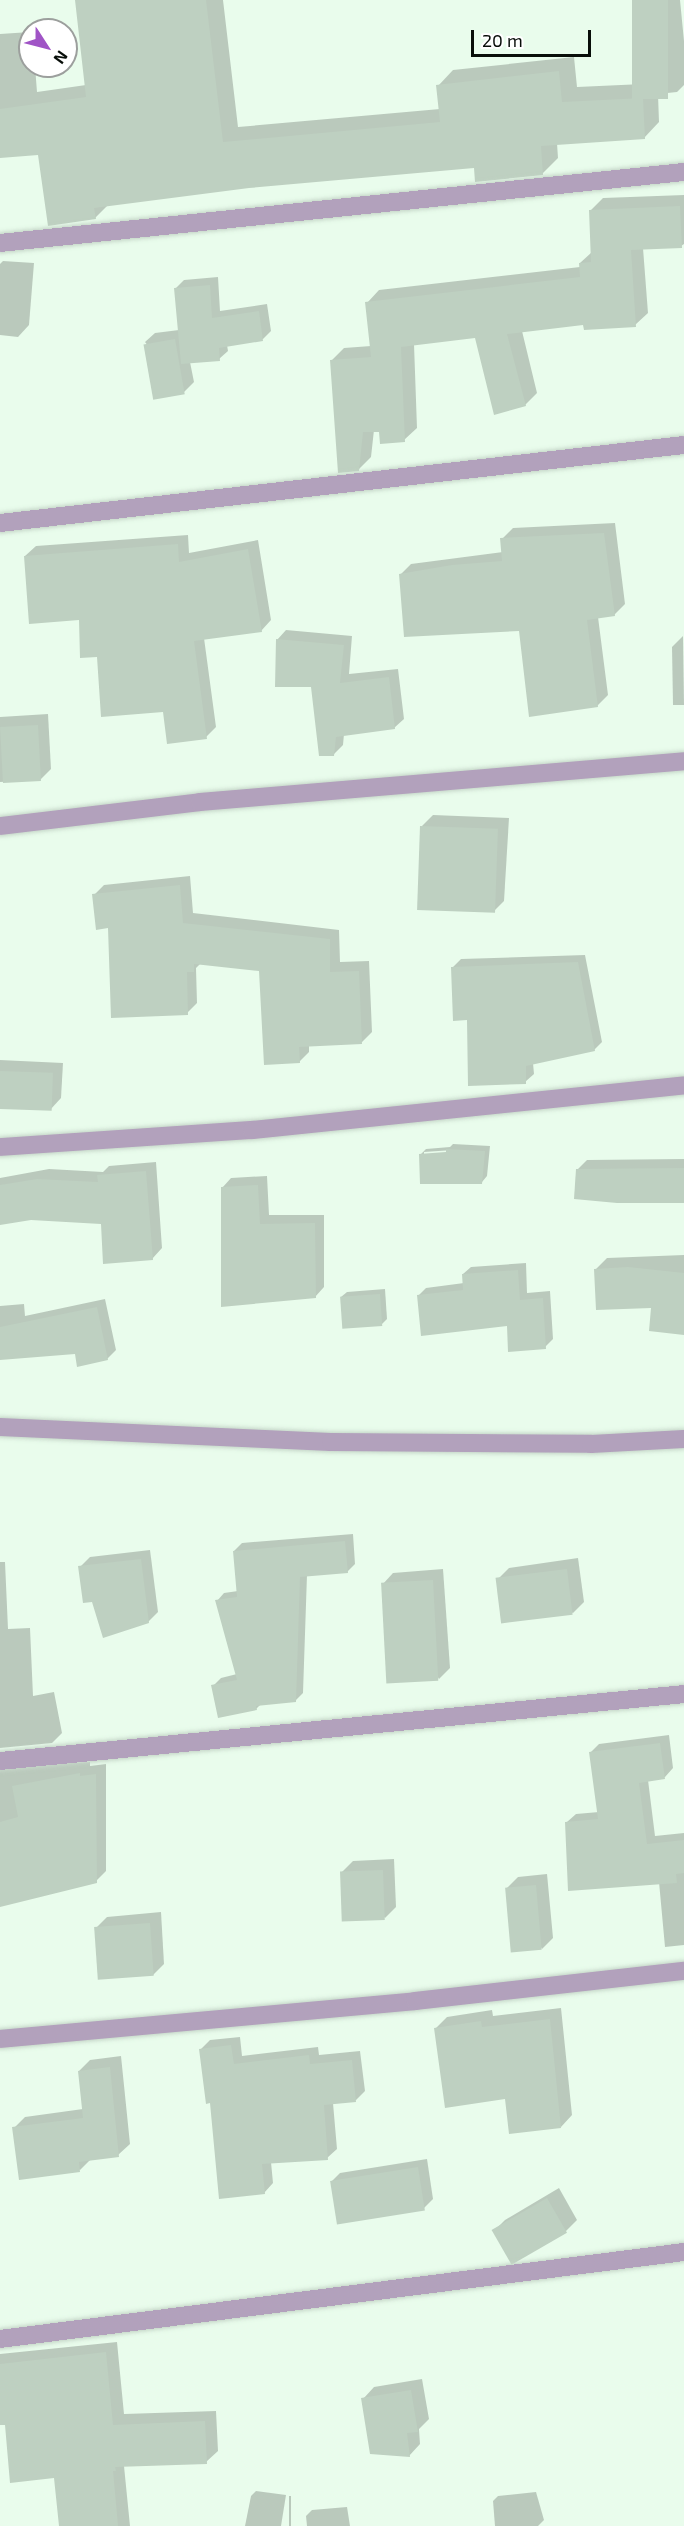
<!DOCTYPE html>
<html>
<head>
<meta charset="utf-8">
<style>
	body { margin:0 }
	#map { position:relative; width:684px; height:2526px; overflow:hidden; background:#e9fcec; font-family:"Exo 2",sans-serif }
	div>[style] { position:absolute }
	.shadow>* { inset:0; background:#0003; transform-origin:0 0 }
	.building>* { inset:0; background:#bed0c1; transform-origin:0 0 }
	.roads { filter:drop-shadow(0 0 2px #c5d6c8) drop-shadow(0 0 2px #c5d6c8) }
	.minor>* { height:18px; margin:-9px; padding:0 9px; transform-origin:9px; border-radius:9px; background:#b2a1bc }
	.tertiary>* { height:18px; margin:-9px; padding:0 9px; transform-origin:9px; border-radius:9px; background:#b2a1bc }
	span { translate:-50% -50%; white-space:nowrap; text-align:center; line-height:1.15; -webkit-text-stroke:6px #fff; paint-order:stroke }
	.north { position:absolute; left:18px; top:18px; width:60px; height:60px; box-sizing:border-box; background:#fff; border:2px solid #9c9f9d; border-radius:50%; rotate:126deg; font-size:16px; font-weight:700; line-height:24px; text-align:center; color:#080e09 }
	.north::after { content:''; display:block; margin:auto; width:21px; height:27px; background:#a054c6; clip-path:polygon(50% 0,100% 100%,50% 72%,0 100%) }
	.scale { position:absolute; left:471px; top:30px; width:120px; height:27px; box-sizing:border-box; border:3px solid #080e09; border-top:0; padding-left:8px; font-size:18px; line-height:21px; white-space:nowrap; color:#080e09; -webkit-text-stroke:4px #fff; paint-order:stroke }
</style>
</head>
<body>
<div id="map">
	<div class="shadow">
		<div style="clip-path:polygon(76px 0,223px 0,238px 127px,440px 109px,438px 86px,453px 70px,574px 57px,577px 87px,643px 84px,633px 0,680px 0,684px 41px,684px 85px,677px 92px,658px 94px,659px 122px,644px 138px,557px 143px,558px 158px,542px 174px,475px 166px,248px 187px,108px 205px,95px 218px,39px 154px,0 157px,0 34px,30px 32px,30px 66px,35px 66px,37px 92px,86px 85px)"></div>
		<div style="clip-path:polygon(684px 195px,684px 244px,681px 246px,643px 248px,648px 313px,635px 325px,585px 323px,522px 331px,537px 393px,525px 405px,476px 336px,414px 344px,417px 428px,404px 440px,380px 430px,374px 430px,371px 457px,359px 469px,331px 361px,344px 348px,371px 346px,367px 303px,379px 290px,580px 267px,580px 263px,592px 252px,590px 211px,603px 198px)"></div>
		<div style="clip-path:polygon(3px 261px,34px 263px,29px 325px,18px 337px,0 335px,0 264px)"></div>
		<div style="clip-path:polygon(218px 277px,220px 311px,267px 304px,271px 331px,263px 339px,227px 345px,228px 351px,219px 359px,190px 362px,194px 382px,184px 392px,145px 342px,155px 333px,179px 330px,176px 288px,184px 280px)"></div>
		<div style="clip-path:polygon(615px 523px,625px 604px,614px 615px,598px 617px,608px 695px,597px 706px,520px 630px,400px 575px,411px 564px,503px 552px,502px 539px,513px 528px)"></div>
		<div style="clip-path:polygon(188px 535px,189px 553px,258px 540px,271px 620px,261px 631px,204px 638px,216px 727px,206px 737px,164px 710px,99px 656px,80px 618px,25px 556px,36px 546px)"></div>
		<div style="clip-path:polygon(286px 630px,352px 636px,349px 674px,398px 669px,404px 719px,394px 728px,344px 734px,343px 745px,333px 755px,312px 686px,277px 640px)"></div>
		<div style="clip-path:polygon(683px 636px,684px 705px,673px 705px,672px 647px)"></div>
		<div style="clip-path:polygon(48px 714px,51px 769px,40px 780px,0 782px,0 717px)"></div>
		<div style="clip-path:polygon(433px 815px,509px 818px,504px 901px,493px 912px,422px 826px)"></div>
		<div style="clip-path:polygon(190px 876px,193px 913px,339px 930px,340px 962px,369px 961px,372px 1032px,362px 1042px,309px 1045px,309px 1052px,299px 1062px,260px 970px,201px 963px,196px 968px,197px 1003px,187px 1013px,109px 927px,94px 895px,104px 885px)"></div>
		<div style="clip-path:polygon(585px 955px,602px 1042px,594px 1050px,533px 1063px,534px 1074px,525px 1082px,468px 1019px,452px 968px,461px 959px)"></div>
		<div style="clip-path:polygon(0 1060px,63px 1063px,61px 1098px,50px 1110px,0 1107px)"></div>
		<div style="clip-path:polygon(evenodd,453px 1144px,490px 1146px,487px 1176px,482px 1182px,420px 1155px,426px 1149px,450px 1147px,453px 1144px,453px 1150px,453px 1153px,424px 1155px,424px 1152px,453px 1150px)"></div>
		<div style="clip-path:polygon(684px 1159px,684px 1202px,577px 1170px,587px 1160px)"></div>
		<div style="clip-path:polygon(156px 1162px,162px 1248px,152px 1259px,102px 1223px,31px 1219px,0 1224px,0 1178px,49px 1169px,103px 1172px,109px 1166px)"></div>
		<div style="clip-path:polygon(267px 1176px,269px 1215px,324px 1215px,324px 1287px,315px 1297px,222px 1188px,231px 1178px)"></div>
		<div style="clip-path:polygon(684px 1255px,684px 1332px,653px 1306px,596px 1269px,607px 1258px)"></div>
		<div style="clip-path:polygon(526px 1263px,527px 1293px,550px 1291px,553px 1339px,545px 1347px,508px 1324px,418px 1296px,426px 1288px,464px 1283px,463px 1274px,471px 1267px)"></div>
		<div style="clip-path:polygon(385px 1289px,387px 1319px,382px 1324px,341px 1297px,347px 1292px)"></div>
		<div style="clip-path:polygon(105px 1299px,116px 1350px,107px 1359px,76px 1353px,0 1359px,0 1306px,24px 1304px,25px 1316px)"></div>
		<div style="clip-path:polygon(353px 1534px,355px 1564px,347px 1572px,307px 1575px,303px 1693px,295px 1701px,261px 1704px,256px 1709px,213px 1686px,221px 1678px,237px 1674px,217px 1601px,224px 1593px,238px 1591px,234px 1551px,242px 1543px)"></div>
		<div style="clip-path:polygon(150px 1550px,158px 1612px,148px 1622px,80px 1567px,90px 1557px)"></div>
		<div style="clip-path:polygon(578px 1558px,584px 1602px,573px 1613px,498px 1579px,509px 1568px)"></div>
		<div style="clip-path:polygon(0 1562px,5px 1562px,8px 1629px,30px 1628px,33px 1696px,54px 1692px,62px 1733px,52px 1743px,0 1748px)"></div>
		<div style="clip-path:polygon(443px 1569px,450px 1668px,439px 1679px,382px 1585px,393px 1573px)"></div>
		<div style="clip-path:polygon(669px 1735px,673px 1768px,665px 1777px,648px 1780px,655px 1836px,684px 1833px,684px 1945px,665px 1947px,659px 1882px,567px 1822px,576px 1814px,599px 1812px,591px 1752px,599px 1744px)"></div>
		<div style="clip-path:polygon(0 1755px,68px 1763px,90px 1762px,90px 1766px,106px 1764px,106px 1871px,96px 1881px,0 1905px)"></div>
		<div style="clip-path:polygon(394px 1859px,396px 1907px,385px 1918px,342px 1872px,353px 1861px)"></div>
		<div style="clip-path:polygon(547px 1874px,553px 1938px,542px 1949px,507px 1888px,518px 1877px)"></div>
		<div style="clip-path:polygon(161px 1912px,164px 1964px,153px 1975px,96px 1928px,107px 1917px)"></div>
		<div style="clip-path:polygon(561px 2008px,572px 2115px,561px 2127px,506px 2097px,436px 2028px,447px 2017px,492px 2010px,493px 2016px)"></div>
		<div style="clip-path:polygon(240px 2037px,242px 2056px,318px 2047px,319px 2055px,360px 2051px,365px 2091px,356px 2100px,333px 2103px,337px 2149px,327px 2158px,271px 2162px,273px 2183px,264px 2193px,211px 2102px,201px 2049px,210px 2040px)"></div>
		<div style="clip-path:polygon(121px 2056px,130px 2144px,118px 2155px,91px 2159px,80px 2170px,14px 2128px,25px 2117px,83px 2109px,79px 2071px,90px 2060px)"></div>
		<div style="clip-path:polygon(427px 2159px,433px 2199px,424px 2208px,331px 2182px,340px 2173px)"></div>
		<div style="clip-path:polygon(559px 2188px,577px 2220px,566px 2231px,512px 2261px,494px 2231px,505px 2220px)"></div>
		<div style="clip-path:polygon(117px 2342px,124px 2414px,216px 2411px,218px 2451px,206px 2462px,124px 2466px,130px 2526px,61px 2526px,56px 2476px,6px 2423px,0 2424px,0 2354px)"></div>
		<div style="clip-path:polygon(422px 2379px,429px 2419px,419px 2429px,420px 2444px,409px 2456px,363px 2399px,374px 2387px)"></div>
		<div style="clip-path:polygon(256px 2491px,286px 2495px,281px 2526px,245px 2526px,251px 2496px)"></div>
		<div style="clip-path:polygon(536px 2492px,544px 2520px,538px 2526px,495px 2526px,493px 2501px,498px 2496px)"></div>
		<div style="left:289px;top:2496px;width:2px;height:30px"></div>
		<div style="clip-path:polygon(347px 2507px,350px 2526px,307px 2526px,306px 2516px,312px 2510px)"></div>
	</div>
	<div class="building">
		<div style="clip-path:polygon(75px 0,206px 0,223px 142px,440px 122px,436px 85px,559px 71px,562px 102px,643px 98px,645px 139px,541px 146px,543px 175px,475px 182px,474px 168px,249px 188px,94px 208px,96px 219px,48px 226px,38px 155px,0 158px,0 109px,86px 97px)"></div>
		<div style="left:632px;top:0;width:36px;height:99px"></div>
		<div style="clip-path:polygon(680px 206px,682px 248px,631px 250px,636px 327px,584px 330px,583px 325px,507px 334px,526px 406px,494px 415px,475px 338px,401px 347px,405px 442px,380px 444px,379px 432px,363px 432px,359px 471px,338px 473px,330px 360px,371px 357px,365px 302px,580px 277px,579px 263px,591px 262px,589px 210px)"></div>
		<div style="clip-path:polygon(210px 285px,212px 318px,259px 311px,263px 341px,219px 348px,220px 361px,181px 364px,174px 288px)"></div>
		<div style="left:175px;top:339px;width:56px;height:32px;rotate:80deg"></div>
		<div style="clip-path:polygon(604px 533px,615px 616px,587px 620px,598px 707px,529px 717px,519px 631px,404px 637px,399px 574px,452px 565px,502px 561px,500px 538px)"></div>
		<div style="clip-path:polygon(178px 544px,179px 562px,248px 549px,262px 632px,194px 641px,207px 739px,167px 744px,163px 712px,101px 717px,97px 657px,80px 658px,79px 620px,29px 624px,24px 556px)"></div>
		<div style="clip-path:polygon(276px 639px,344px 645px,340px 683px,389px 677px,395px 729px,336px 737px,334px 756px,319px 756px,311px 687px,275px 687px)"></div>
		<div style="left:38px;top:725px;width:56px;height:38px;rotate:87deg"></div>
		<div style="left:420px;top:826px;width:78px;height:84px;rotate:2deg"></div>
		<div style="clip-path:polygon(180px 885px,183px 923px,330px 939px,330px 972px,359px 971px,362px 1044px,299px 1047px,300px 1063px,264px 1065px,259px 971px,194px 964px,194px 972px,187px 972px,188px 1015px,111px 1018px,108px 928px,96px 930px,92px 894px)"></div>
		<div style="clip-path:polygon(578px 962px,595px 1051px,526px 1066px,526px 1084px,468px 1086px,467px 1020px,453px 1021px,451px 967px)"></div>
		<div style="left:0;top:1071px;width:53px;height:38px;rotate:2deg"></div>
		<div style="clip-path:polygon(446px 1149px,485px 1151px,482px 1184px,420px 1184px,419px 1154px,446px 1152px)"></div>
		<div style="clip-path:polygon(684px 1168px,684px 1203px,617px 1203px,574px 1199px,576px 1169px)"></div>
		<div style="clip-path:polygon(146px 1171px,153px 1260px,103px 1264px,101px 1224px,31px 1220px,0 1225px,0 1185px,37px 1179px,98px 1182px,97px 1175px)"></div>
		<div style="clip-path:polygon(258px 1185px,260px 1224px,315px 1223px,316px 1298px,221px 1307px,221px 1187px)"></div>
		<div style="clip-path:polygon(628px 1267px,684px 1273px,684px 1335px,649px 1331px,651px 1308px,596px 1310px,594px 1269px)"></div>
		<div style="clip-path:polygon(518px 1270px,520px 1300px,543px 1298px,546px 1349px,508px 1352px,507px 1326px,421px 1336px,417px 1295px,463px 1290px,462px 1274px)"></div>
		<div style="left:380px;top:1294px;width:32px;height:40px;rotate:86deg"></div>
		<div style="clip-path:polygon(97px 1307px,108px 1360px,77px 1367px,75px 1354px,0 1360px,0 1327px)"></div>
		<div style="clip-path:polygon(345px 1541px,348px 1573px,300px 1577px,296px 1702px,256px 1706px,257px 1710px,218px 1718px,211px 1685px,237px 1680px,215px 1600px,237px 1597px,233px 1551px)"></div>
		<div style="clip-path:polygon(141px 1559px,149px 1623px,103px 1638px,92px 1602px,83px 1603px,78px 1566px)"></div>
		<div style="left:567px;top:1569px;width:46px;height:72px;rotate:83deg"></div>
		<div style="left:433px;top:1580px;width:101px;height:52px;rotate:87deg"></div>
		<div style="clip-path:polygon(660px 1743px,665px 1779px,639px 1783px,647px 1844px,684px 1840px,684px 1873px,676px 1874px,677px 1883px,568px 1891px,565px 1822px,598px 1819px,589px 1752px)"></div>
		<div style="clip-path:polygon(80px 1773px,80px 1776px,96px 1774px,97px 1883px,0 1907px,0 1822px,18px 1817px,12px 1786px)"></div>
		<div style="left:383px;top:1870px;width:50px;height:43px;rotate:88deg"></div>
		<div style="left:536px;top:1885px;width:65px;height:31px;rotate:85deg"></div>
		<div style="left:150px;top:1923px;width:53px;height:56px;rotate:86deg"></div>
		<div style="clip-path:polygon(550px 2019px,561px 2128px,509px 2134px,505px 2099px,445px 2108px,434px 2028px,481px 2021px,482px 2027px)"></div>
		<div style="clip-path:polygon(231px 2045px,234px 2064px,309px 2055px,310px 2064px,352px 2060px,356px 2102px,324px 2105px,328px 2160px,262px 2164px,265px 2194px,219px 2199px,210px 2103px,206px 2104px,199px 2049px)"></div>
		<div style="clip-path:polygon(110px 2067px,119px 2157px,79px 2162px,80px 2172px,19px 2180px,12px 2127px,83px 2118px,78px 2071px)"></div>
		<div style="left:418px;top:2167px;width:44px;height:89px;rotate:81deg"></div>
		<div style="left:547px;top:2198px;width:40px;height:64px;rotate:60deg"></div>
		<div style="clip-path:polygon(106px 2352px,113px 2425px,205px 2421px,207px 2464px,115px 2467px,116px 2471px,113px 2471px,118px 2526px,59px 2526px,54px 2478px,10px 2483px,5px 2425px,0 2425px,0 2364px)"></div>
		<div style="clip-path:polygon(411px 2390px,418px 2432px,407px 2433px,410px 2457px,370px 2454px,361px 2398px)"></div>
	</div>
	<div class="roads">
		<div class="minor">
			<div style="left:0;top:243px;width:688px;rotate:-5.93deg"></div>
			<div style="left:0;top:523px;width:688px;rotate:-6.51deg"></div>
			<div style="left:0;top:826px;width:201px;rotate:-6.8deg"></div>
			<div style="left:200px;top:802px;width:486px;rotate:-4.8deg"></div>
			<div style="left:0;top:1147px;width:253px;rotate:-3.9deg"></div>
			<div style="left:252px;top:1130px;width:434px;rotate:-5.9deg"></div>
			<div style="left:0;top:1761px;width:687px;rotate:-5.59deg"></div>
			<div style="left:0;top:2039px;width:417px;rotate:-5.2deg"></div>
			<div style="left:415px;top:2001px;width:271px;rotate:-6.4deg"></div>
			<div style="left:0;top:2339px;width:690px;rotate:-7.25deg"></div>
		</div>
		<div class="tertiary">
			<div style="left:0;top:1427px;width:331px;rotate:2.6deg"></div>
			<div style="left:331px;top:1442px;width:260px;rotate:0.4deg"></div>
			<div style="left:591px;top:1444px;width:93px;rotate:-3.1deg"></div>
		</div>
	</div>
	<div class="north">N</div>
	<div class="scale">20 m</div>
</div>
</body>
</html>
